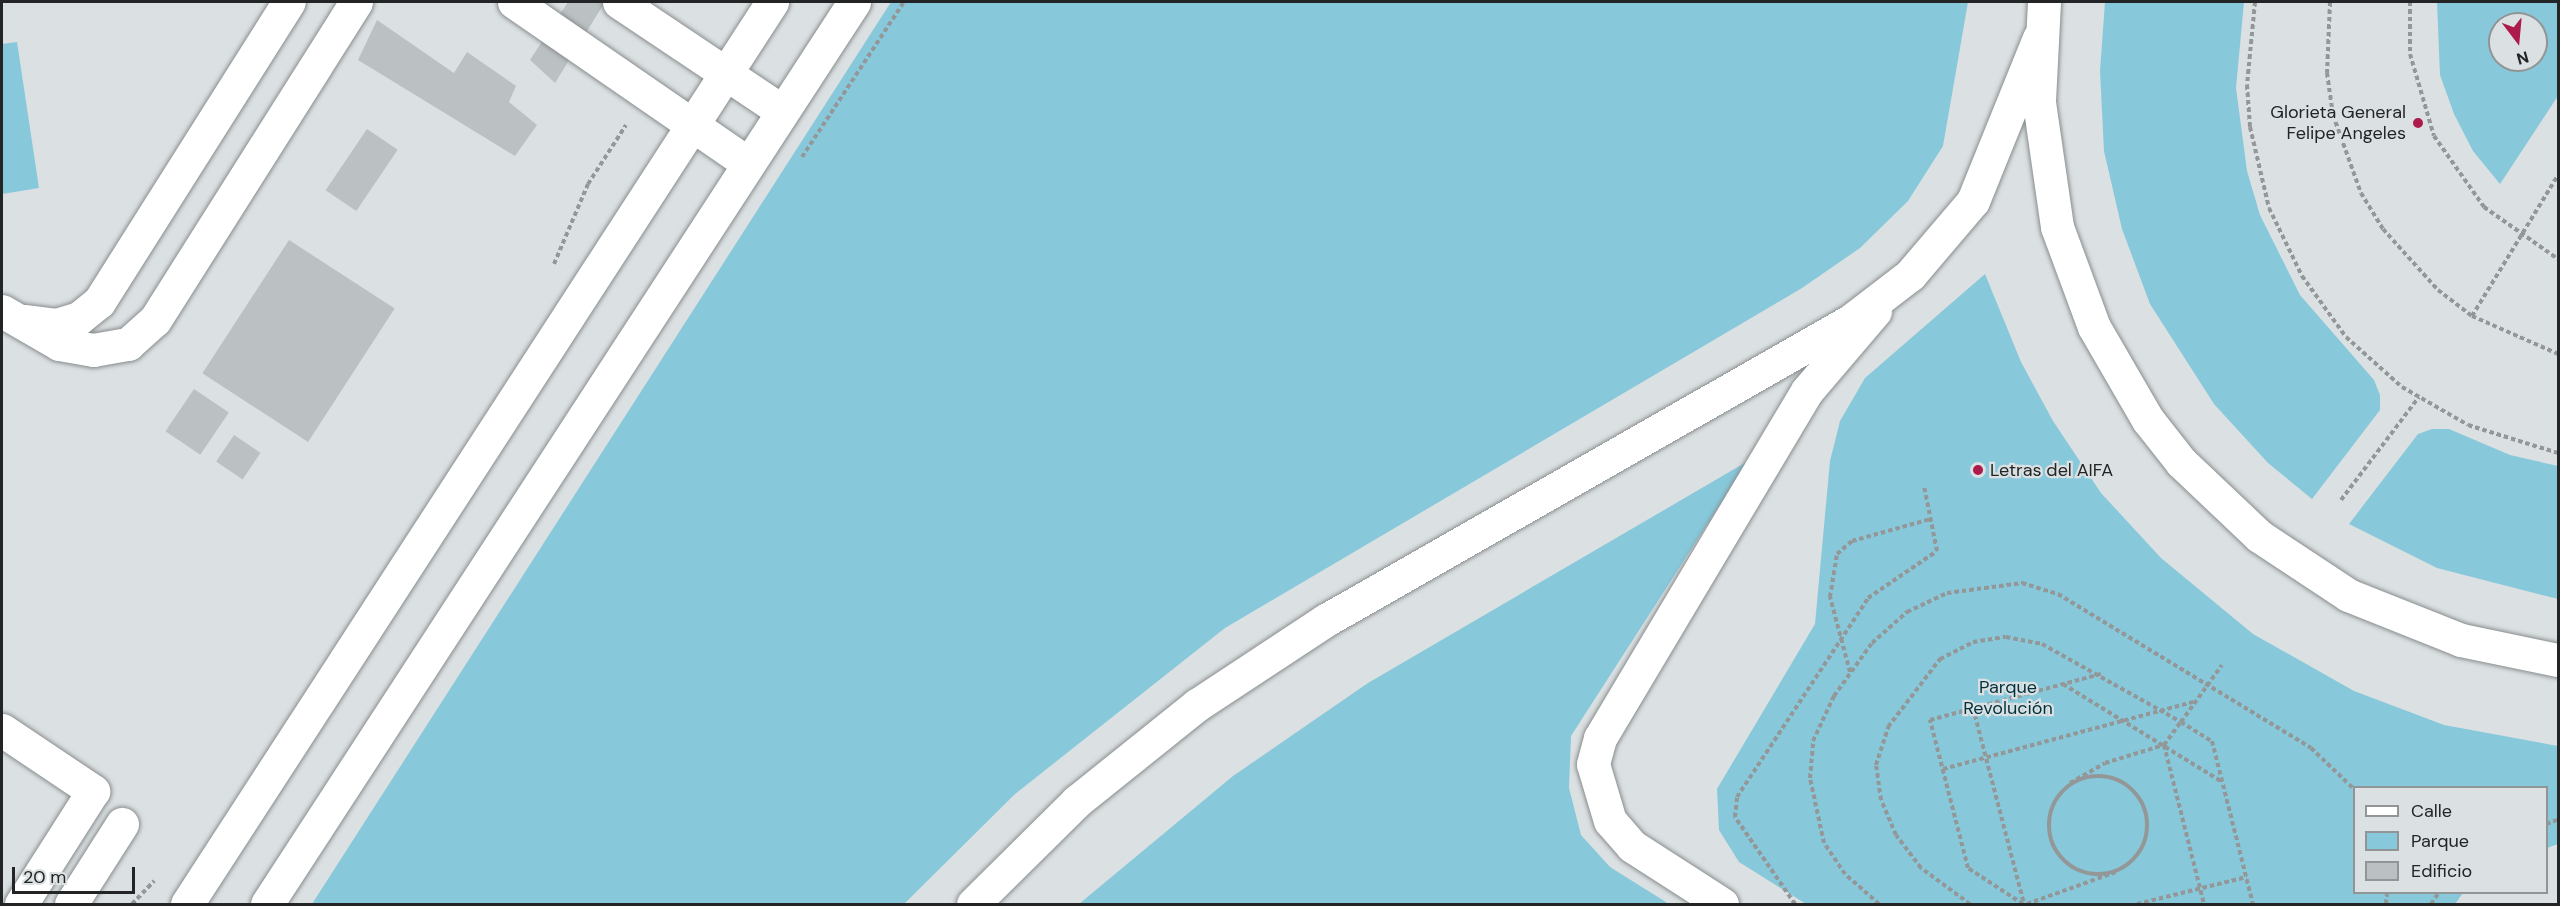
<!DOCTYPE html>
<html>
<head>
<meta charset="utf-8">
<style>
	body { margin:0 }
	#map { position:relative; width:2560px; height:906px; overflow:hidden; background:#dbe0e2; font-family:"DM Sans",sans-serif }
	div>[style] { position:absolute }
	.green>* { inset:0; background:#87c8db }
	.building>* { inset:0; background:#bbc1c3; transform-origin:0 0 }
	.path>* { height:4px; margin-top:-2px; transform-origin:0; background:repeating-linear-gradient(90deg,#939798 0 4.5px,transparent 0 7.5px) }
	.path>.ring { margin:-2px; padding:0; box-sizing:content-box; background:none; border:4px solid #939798; border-radius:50% }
	.roads { filter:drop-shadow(0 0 2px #888d8e) drop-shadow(0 0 2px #888d8e) }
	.minor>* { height:33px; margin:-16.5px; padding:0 16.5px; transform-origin:16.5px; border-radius:16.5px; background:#fff }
	.major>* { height:33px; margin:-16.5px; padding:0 16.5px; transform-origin:16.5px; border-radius:16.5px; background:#fff }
	.highway>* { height:33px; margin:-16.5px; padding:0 16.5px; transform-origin:16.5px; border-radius:16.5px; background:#fff }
	.dots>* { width:16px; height:16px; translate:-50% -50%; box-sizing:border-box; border:3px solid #dbe0e2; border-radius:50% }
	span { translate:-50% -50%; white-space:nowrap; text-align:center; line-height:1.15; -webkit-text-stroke:4.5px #dbe0e2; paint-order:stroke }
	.poi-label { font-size:18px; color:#222425 }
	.right { translate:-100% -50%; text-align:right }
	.left { translate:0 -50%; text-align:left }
	.park-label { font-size:18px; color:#00323e }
	.frame { position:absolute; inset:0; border:3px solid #222425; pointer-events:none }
	.legend { position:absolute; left:2353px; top:786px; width:195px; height:108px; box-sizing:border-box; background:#dbe0e2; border:2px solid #919596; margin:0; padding:8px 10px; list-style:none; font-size:18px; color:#222425 }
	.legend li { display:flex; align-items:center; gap:12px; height:30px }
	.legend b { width:30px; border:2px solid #919596 }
	.north { position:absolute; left:2488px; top:12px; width:60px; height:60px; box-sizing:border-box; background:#dbe0e2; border:2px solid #919596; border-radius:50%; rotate:164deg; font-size:16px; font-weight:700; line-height:24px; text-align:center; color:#222425 }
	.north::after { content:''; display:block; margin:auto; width:21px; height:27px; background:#ad1b4b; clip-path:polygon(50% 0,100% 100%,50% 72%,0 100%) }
	.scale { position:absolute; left:12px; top:867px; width:123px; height:27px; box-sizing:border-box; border:3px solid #222425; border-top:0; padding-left:8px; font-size:18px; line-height:21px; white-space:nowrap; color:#222425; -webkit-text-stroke:4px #dbe0e2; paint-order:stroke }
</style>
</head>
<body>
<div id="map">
	<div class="green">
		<div style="clip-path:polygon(891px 2px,1968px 2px,1943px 146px,1908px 201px,1860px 248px,1802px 288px,1225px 628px,1015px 794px,904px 904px,312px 904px)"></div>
		<div style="clip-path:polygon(2105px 2px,2244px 2px,2236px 88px,2247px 171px,2260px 215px,2300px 295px,2374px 380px,2380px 395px,2380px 410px,2312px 499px,2268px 463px,2214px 404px,2150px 304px,2122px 229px,2104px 151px,2100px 71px)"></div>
		<div style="clip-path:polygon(evenodd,2437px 2px,2558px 2px,2558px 96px,2500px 184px,2473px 151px,2454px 114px,2440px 75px,2437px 2px,2500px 24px,2536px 24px,2536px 60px,2500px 60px,2500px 24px)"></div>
		<div style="clip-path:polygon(17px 42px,39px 188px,2px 194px,2px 44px)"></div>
		<div style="clip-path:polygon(1985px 274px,2021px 362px,2053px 421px,2101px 493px,2161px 558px,2253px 634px,2354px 691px,2444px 725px,2558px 746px,2558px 844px,2547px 848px,2546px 788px,2354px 788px,2354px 892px,2463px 893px,2455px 904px,1806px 904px,1739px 862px,1719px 830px,1717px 789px,1815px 624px,1830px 461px,1840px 421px,1865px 378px)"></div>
		<div style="clip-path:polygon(2432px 429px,2449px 429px,2510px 455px,2558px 466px,2558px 599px,2437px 568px,2349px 524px,2418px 434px)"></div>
		<div style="clip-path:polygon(1748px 461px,1571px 736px,1569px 788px,1581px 835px,1610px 867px,1669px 904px,1079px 904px,1233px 776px,1368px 683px)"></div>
	</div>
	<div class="building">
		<div style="clip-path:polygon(568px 2px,605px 2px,555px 83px,530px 60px)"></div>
		<div style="clip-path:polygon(377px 20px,454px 73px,467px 52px,516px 86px,509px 102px,537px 125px,515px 156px,358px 60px)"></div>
		<div style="left:367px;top:129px;width:37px;height:74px;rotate:34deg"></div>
		<div style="left:289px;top:240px;width:126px;height:159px;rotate:33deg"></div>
		<div style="left:194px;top:389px;width:42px;height:51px;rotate:34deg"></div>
		<div style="left:234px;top:435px;width:32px;height:32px;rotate:34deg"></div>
	</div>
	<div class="path">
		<div style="left:2255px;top:2px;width:83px;rotate:95.5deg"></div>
		<div style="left:2247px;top:85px;width:42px;rotate:85.9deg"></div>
		<div style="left:2250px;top:127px;width:83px;rotate:76.8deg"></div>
		<div style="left:2269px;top:208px;width:76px;rotate:64.1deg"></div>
		<div style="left:2302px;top:276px;width:75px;rotate:54.2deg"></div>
		<div style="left:2346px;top:337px;width:75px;rotate:41.8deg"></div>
		<div style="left:2402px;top:387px;width:76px;rotate:29.9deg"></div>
		<div style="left:2468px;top:425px;width:94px;rotate:17.3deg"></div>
		<div style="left:2330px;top:2px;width:71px;rotate:92.4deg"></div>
		<div style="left:2327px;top:73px;width:42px;rotate:81.9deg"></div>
		<div style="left:2333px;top:115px;width:83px;rotate:70.3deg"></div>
		<div style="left:2361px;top:193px;width:42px;rotate:58.6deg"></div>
		<div style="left:2383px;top:229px;width:82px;rotate:48deg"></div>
		<div style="left:2438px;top:290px;width:43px;rotate:37.4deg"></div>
		<div style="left:2472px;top:316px;width:94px;rotate:23.8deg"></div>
		<div style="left:2410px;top:2px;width:52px;rotate:90deg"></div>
		<div style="left:2410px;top:54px;width:85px;rotate:73.7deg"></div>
		<div style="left:2434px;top:136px;width:87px;rotate:54.8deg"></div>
		<div style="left:2484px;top:207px;width:90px;rotate:35.1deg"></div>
		<div style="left:802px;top:157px;width:186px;rotate:-56.7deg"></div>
		<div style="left:554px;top:264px;width:87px;rotate:-67deg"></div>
		<div style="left:588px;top:184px;width:70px;rotate:-57.2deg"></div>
		<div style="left:2472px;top:316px;width:165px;rotate:-58.6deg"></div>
		<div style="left:2341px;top:500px;width:129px;rotate:-52.9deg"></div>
		<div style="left:1850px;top:672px;width:78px;rotate:-104.9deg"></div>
		<div style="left:1830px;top:597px;width:44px;rotate:-80.8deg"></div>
		<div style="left:1837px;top:554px;width:20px;rotate:-41deg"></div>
		<div style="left:1852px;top:541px;width:82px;rotate:-15.6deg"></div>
		<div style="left:2063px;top:684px;width:187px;rotate:31.6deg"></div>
		<div style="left:1973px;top:708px;width:203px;rotate:75.4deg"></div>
		<div style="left:2164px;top:745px;width:29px;rotate:-54deg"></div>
		<div style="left:2181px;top:722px;width:36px;rotate:32deg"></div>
		<div style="left:2212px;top:741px;width:168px;rotate:75.9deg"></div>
		<div style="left:1943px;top:769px;width:262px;rotate:-15deg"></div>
		<div class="ring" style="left:2049px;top:776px;width:94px;height:94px"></div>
		<div style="left:2070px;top:783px;width:40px;rotate:-29.7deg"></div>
		<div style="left:2105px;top:763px;width:62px;rotate:-17deg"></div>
		<div style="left:2164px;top:745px;width:164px;rotate:75.9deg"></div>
		<div style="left:2546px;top:824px;width:12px;rotate:-20deg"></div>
		<div style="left:132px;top:904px;width:32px;rotate:-46deg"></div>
		<div style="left:1795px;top:904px;width:106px;rotate:-124.6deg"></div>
		<div style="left:1735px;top:817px;width:20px;rotate:-84deg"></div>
		<div style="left:1737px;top:797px;width:238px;rotate:-56.6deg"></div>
		<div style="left:1868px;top:598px;width:83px;rotate:-34.3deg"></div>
		<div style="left:1937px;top:551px;width:66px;rotate:-101.3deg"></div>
		<div style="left:1879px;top:904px;width:45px;rotate:-138.6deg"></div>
		<div style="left:1845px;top:874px;width:37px;rotate:-124deg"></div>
		<div style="left:1824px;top:843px;width:66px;rotate:-102.2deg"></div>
		<div style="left:1810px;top:778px;width:37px;rotate:-85deg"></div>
		<div style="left:1813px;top:741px;width:50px;rotate:-65deg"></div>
		<div style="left:1834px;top:696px;width:65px;rotate:-54.4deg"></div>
		<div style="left:1872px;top:643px;width:47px;rotate:-41.5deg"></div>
		<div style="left:1907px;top:612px;width:44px;rotate:-25.4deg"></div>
		<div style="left:1947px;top:593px;width:76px;rotate:-7.6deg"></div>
		<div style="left:2022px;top:583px;width:38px;rotate:17deg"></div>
		<div style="left:2058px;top:594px;width:296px;rotate:31.3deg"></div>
		<div style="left:2311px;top:748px;width:59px;rotate:43.6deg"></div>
		<div style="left:1970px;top:904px;width:61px;rotate:-143.7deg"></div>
		<div style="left:1921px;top:868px;width:41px;rotate:-127.1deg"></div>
		<div style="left:1896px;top:835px;width:38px;rotate:-113deg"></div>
		<div style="left:1881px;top:800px;width:35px;rotate:-98deg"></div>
		<div style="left:1876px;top:765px;width:40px;rotate:-72deg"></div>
		<div style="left:1888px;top:727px;width:86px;rotate:-52.6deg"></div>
		<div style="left:1940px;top:659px;width:37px;rotate:-27deg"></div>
		<div style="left:1973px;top:642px;width:33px;rotate:-9deg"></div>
		<div style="left:2006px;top:637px;width:37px;rotate:11deg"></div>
		<div style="left:2042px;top:644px;width:159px;rotate:29.3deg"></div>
		<div style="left:2181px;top:722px;width:70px;rotate:-54.3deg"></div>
		<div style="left:2023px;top:904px;width:66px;rotate:-146.8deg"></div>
		<div style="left:1968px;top:868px;width:153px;rotate:-104.4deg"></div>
		<div style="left:1930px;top:720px;width:177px;rotate:-15.1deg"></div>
		<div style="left:2027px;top:904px;width:95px;rotate:-19.8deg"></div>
		<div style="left:2137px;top:904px;width:113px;rotate:-13.8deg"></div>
		<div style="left:2386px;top:904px;width:12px;rotate:-85deg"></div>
		<div style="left:2431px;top:904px;width:14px;rotate:-56deg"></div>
	</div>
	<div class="roads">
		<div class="minor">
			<div style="left:514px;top:2px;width:283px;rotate:34.6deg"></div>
			<div style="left:619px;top:2px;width:196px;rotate:33.8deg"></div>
			<div style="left:2px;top:311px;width:66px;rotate:30.1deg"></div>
			<div style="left:59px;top:344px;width:35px;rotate:10deg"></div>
			<div style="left:93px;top:350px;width:36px;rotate:-10deg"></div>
			<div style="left:128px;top:344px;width:36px;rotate:-42deg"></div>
			<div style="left:155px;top:320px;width:376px;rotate:-57.7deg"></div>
			<div style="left:24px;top:321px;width:32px;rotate:7deg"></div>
			<div style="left:56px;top:325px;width:24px;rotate:-17deg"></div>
			<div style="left:79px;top:318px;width:26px;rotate:-39deg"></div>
			<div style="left:99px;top:302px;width:355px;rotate:-57.7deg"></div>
			<div style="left:2px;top:730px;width:110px;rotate:33.8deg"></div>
			<div style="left:93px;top:791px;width:134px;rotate:122.5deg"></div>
			<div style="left:71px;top:904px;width:95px;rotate:-57.5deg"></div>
			<div style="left:187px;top:904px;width:1075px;rotate:-57.03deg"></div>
			<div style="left:267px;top:904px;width:1076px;rotate:-56.94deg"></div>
			<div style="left:1722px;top:904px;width:107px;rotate:-147.2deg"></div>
			<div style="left:1632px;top:846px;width:33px;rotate:-131deg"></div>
			<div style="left:1610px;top:821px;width:59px;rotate:-106.6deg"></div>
			<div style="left:1593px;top:764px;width:27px;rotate:-75deg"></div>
			<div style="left:1600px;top:738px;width:404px;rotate:-59.2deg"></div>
			<div style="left:1807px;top:391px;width:105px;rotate:-49.6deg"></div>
		</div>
		<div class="major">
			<div style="left:973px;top:904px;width:146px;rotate:-44.7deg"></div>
			<div style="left:1077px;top:801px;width:154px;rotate:-38.7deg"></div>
			<div style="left:1197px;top:705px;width:154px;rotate:-33.4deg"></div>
			<div style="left:1326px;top:620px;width:603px;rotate:-29.71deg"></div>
			<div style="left:1850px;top:321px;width:76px;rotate:-37.5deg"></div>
			<div style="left:1910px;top:275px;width:97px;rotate:-49.6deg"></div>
			<div style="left:1973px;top:201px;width:176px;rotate:-68deg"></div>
		</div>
		<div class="highway">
			<div style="left:2044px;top:2px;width:100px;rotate:92.9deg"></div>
			<div style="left:2039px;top:102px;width:126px;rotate:81.8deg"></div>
			<div style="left:2057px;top:227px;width:107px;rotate:69.7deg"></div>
			<div style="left:2094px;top:327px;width:108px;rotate:59.9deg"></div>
			<div style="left:2148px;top:420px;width:53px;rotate:51.8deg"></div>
			<div style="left:2181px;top:462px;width:108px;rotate:43.5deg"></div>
			<div style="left:2259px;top:536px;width:107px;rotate:33.5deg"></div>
			<div style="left:2348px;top:595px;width:122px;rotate:21.7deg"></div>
			<div style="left:2461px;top:640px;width:99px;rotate:11.7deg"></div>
		</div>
	</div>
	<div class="dots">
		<div style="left:2418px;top:123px;background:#ad1b4b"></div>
		<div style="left:1978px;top:470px;background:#ad1b4b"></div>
	</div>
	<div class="poi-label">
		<span class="right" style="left:2406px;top:123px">Glorieta General<br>Felipe Angeles</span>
		<span class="left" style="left:1990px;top:470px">Letras del AIFA</span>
	</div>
	<div class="park-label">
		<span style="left:2008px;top:698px">Parque<br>Revolución</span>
	</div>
	<div class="frame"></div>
	<ul class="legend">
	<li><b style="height:8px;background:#fff"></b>Calle</li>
	<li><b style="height:16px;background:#87c8db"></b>Parque</li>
	<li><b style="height:16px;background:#bbc1c3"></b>Edificio</li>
	</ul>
	<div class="north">N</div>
	<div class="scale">20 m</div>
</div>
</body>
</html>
